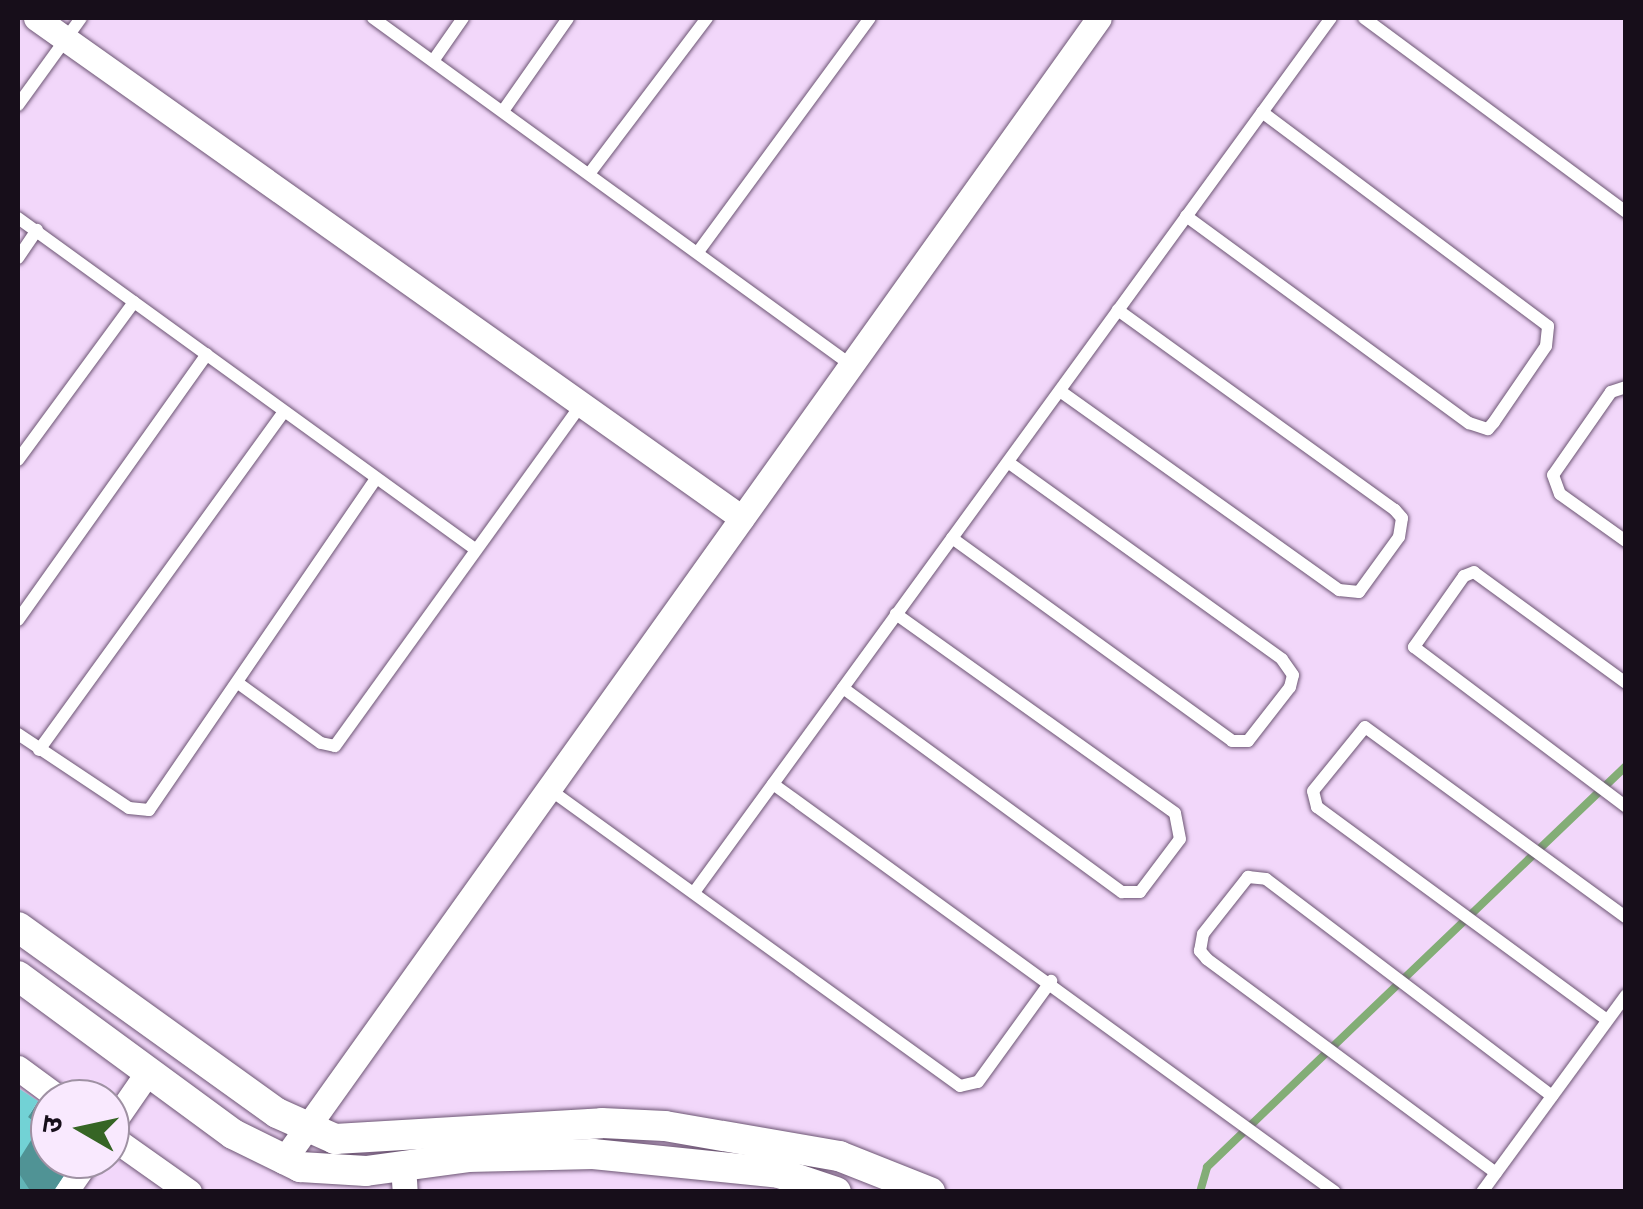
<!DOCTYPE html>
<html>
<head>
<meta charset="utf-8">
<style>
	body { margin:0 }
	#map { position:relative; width:1643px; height:1209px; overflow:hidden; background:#f2d7fa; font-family:Raleway,"Noto Sans Devanagari",sans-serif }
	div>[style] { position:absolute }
	.stream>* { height:8px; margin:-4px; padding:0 4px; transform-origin:4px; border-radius:4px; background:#83ad76 }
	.roads { filter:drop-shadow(0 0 2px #6c5573) drop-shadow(0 0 2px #6c5573) }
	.service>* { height:12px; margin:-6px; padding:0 6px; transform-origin:6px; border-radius:6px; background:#fff }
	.minor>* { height:25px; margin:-12.5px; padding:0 12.5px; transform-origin:12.5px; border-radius:12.5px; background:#fff }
	.tertiary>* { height:30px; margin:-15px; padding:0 15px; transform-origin:15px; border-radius:15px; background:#fff }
	.wall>* { inset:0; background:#62b5b7 }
	.shaded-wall>* { inset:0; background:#509395 }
	.building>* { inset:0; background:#72d2d5 }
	span { translate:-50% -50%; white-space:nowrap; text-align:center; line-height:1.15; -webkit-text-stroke:10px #f9e9fe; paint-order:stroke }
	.frame { position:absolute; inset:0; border:20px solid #170e1a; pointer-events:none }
	.north { position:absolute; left:30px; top:1079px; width:100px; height:100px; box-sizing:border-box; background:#f9e9fe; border:2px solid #9f91a3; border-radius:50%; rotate:279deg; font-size:28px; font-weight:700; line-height:40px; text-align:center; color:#170e1a }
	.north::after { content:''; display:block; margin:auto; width:35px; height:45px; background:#366525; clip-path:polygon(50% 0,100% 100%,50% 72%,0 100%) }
</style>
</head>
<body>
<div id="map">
	<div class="stream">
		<div style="left:1200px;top:1192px;width:26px;rotate:-74deg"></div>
		<div style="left:1207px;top:1167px;width:580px;rotate:-43.74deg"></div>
	</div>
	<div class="roads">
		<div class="service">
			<div style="left:373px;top:18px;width:591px;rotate:35.98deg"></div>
			<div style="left:1364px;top:18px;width:326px;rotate:36.5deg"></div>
			<div style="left:433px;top:61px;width:52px;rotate:-55.1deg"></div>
			<div style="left:18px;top:105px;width:107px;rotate:-54.1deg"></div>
			<div style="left:503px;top:111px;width:113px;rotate:-55deg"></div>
			<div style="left:589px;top:174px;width:196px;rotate:-52.9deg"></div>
			<div style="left:1186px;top:216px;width:351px;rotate:36.2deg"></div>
			<div style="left:1469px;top:423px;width:20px;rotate:18deg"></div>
			<div style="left:1488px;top:429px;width:9px;rotate:-49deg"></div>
			<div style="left:1494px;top:422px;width:92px;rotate:-55.6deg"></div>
			<div style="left:1546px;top:346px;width:20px;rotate:-84deg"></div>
			<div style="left:1548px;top:326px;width:357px;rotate:-143.2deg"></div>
			<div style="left:18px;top:218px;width:564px;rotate:35.92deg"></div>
			<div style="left:698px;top:252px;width:290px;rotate:-53.7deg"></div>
			<div style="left:18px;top:258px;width:34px;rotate:-56deg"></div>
			<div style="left:1626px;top:387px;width:16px;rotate:162deg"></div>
			<div style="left:1611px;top:392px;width:101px;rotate:124.9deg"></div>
			<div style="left:1553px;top:475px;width:20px;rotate:70deg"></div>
			<div style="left:1560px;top:494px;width:81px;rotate:35.5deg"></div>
			<div style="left:1060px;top:391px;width:343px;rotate:35.5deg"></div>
			<div style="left:1339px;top:590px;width:20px;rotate:6deg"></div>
			<div style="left:1359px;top:592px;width:68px;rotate:-54deg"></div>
			<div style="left:1399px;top:537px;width:19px;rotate:-81deg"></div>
			<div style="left:1402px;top:518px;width:11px;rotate:-131deg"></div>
			<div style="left:1395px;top:510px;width:342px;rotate:-144.2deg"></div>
			<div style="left:18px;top:460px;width:196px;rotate:-53.7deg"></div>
			<div style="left:952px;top:538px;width:346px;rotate:35.9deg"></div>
			<div style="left:1232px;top:741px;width:16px"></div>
			<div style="left:1248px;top:741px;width:68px;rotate:-52.1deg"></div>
			<div style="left:1290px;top:687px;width:12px;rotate:-76deg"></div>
			<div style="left:1293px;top:675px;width:19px;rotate:-125deg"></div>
			<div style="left:1282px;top:659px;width:337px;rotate:-144.3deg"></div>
			<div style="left:18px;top:620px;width:326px;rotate:-54.6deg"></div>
			<div style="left:238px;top:683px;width:102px;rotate:35.9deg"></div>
			<div style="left:321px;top:743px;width:14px;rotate:12deg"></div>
			<div style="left:335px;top:746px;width:419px;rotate:-54.2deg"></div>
			<div style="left:1626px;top:683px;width:188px;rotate:-143.9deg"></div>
			<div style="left:1474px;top:572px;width:11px;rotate:158deg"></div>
			<div style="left:1464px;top:576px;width:87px;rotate:125.2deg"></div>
			<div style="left:1414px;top:647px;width:266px;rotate:37deg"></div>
			<div style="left:843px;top:688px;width:346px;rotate:36.2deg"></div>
			<div style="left:1122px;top:892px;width:18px"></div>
			<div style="left:1140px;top:892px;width:66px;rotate:-53deg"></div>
			<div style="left:1180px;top:839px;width:26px;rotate:-101deg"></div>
			<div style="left:1175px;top:813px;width:343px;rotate:-144.5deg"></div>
			<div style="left:18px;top:734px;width:133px;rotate:33.7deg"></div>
			<div style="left:129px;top:808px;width:20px;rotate:6deg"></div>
			<div style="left:149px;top:810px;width:402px;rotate:-55.6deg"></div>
			<div style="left:39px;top:750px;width:417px;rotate:-54.1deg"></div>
			<div style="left:773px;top:784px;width:694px;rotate:35.98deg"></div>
			<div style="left:549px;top:789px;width:507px;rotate:35.85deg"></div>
			<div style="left:960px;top:1086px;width:18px;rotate:-13deg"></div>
			<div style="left:978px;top:1082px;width:125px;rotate:-54.1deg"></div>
			<div style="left:695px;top:891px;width:1080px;rotate:-53.93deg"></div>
			<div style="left:1607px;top:1020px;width:360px;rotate:-143.7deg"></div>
			<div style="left:1317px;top:807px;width:16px;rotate:-104deg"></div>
			<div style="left:1313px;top:791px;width:82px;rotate:-50.9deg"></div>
			<div style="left:1365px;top:727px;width:323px;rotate:36.1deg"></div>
			<div style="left:1496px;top:1173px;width:360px;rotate:-143.5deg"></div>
			<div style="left:1207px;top:959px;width:11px;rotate:-131deg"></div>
			<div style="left:1200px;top:951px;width:17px;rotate:-80deg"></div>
			<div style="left:1203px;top:934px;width:73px;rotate:-51.7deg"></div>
			<div style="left:1248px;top:877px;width:18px;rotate:6deg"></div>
			<div style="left:1266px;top:879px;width:359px;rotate:37.2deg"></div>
			<div style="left:1482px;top:1192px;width:244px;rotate:-53.8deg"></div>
		</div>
		<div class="minor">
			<div style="left:36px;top:18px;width:865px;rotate:35.31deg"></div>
			<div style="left:18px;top:1068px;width:52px;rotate:36.4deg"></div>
			<div style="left:110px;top:1127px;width:67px;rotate:-55.4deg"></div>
			<div style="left:110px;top:1136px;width:97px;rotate:35.3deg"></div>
			<div style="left:283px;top:1161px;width:1404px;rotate:-54.48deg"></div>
			<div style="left:403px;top:1166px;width:26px;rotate:86deg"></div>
			<div style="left:65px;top:1192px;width:40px;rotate:-55.1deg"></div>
		</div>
		<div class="tertiary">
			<div style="left:18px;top:927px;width:319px;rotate:35.7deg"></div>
			<div style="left:277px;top:1113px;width:64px;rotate:24.1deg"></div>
			<div style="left:335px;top:1139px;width:267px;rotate:-3.4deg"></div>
			<div style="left:602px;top:1123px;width:63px;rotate:2.7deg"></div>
			<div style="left:665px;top:1126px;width:177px;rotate:9.8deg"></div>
			<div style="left:839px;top:1156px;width:98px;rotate:21.6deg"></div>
			<div style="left:18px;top:976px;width:267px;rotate:36.3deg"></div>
			<div style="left:233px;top:1134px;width:75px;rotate:26.2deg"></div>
			<div style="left:300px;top:1167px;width:66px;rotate:3.5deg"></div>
			<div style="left:366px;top:1171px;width:103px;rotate:-7.8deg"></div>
			<div style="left:468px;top:1157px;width:125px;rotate:-1.4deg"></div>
			<div style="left:593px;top:1154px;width:187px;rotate:5.8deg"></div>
			<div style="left:779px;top:1173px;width:60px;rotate:18.4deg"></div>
		</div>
	</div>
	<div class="wall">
		<div style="clip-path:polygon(18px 1088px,50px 1159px,63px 1159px,69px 1168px,53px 1192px,18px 1192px)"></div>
	</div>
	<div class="shaded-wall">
		<div style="clip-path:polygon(38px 1101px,50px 1118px,50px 1159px,63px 1159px,69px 1168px,53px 1192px,31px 1192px,18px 1172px,18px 1161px,28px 1117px)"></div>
	</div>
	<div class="building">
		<div style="clip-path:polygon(18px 1088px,38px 1101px,28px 1117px,40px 1126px,18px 1161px)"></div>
	</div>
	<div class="frame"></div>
	<div class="north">उ</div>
</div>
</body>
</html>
